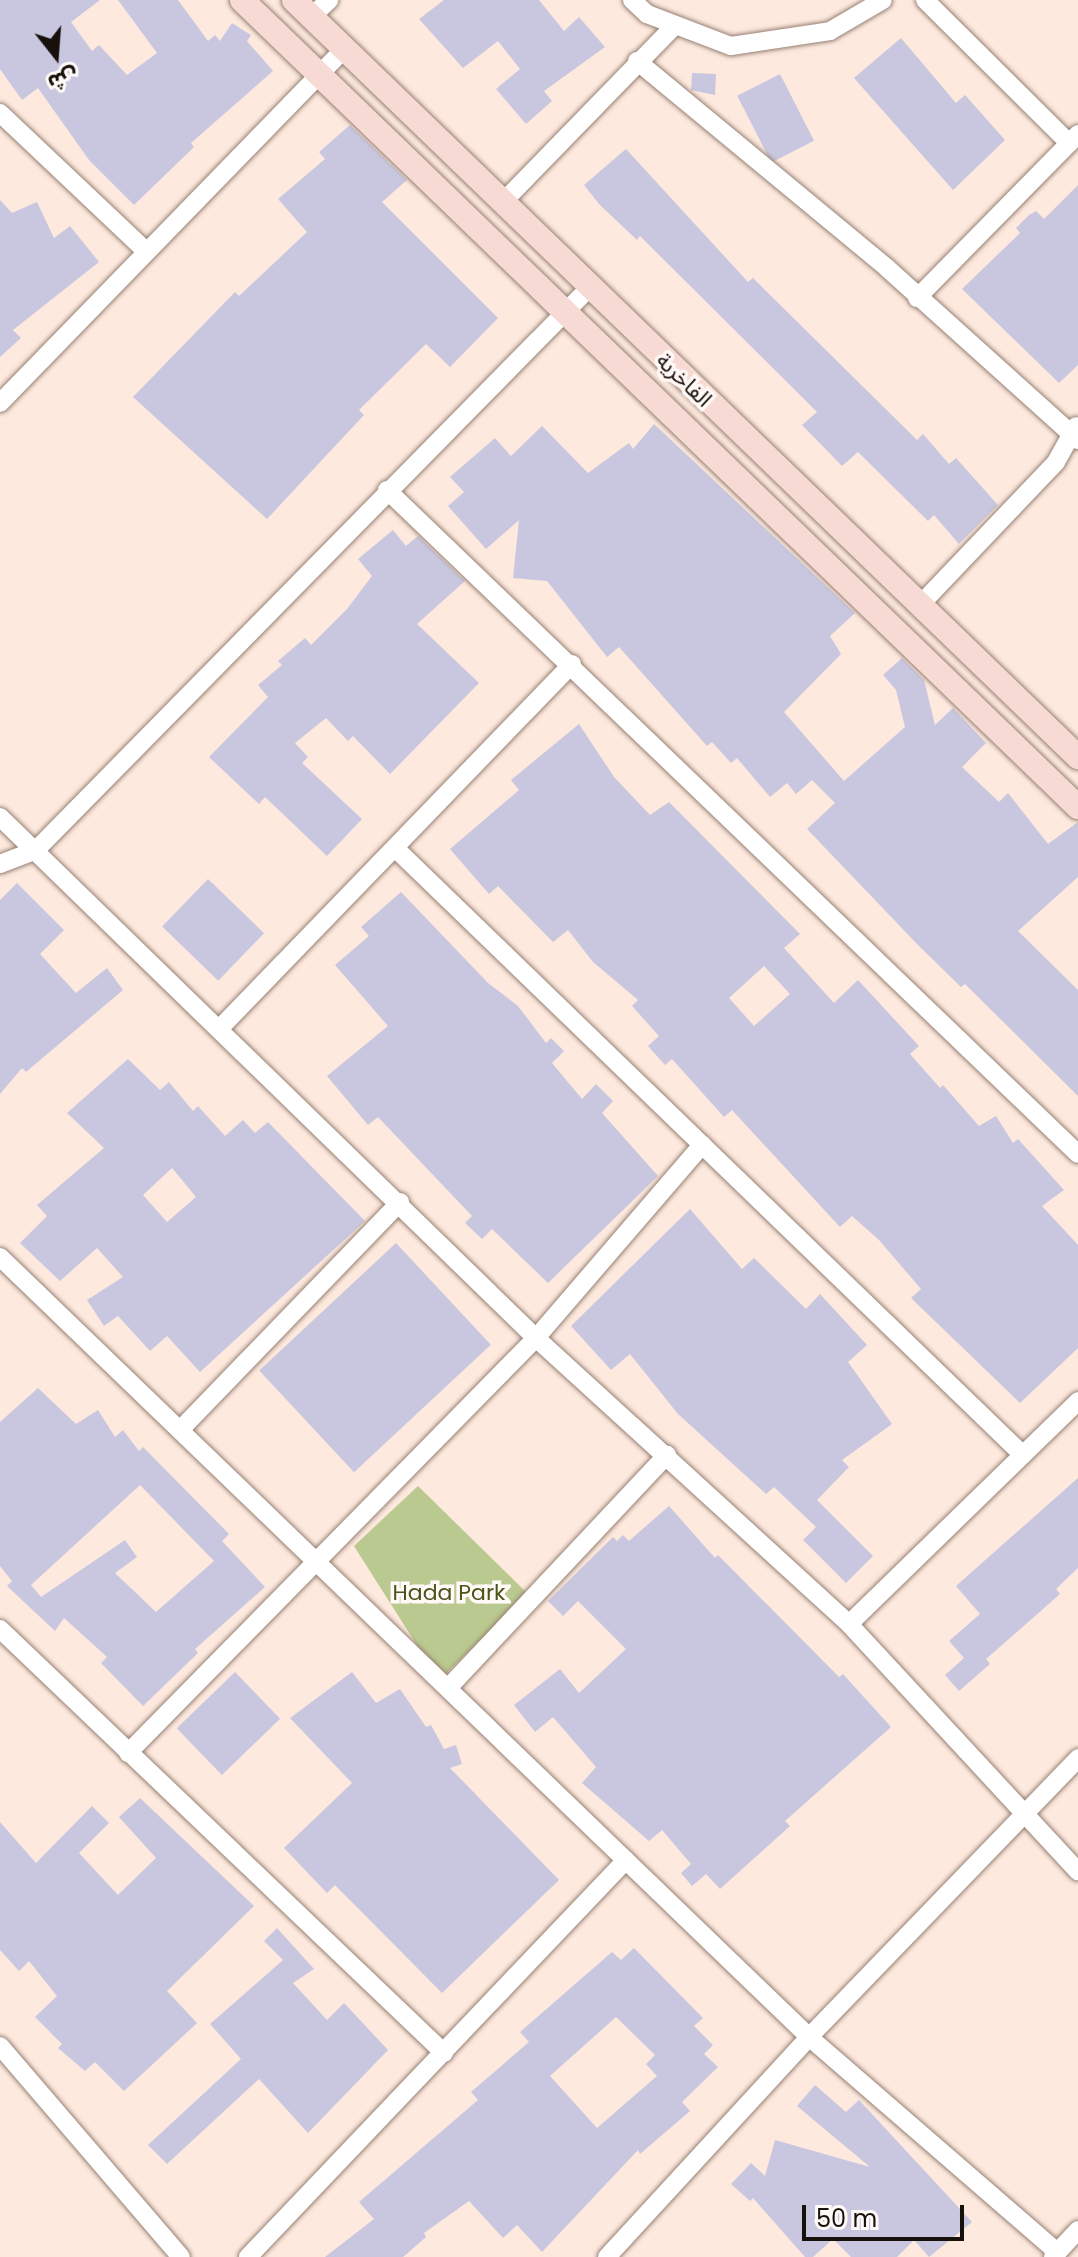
<!DOCTYPE html>
<html>
<head>
<meta charset="utf-8">
<style>
	body { margin:0 }
	#map { position:relative; width:1078px; height:2257px; overflow:hidden; background:#fde9de; font-family:Poppins,"Noto Sans Arabic",sans-serif }
	div>[style] { position:absolute }
	.green>* { inset:0; background:#bac98f }
	.building>* { inset:0; background:#c9c7df; transform-origin:0 0 }
	.roads { filter:drop-shadow(0 0 2px #978174) drop-shadow(0 0 2px #978174) }
	.street>* { height:18px; margin:-9px; padding:0 9px; transform-origin:9px; border-radius:9px; background:#fff }
	.secondary>* { height:24px; margin:-12px; padding:0 12px; transform-origin:12px; border-radius:12px; background:#f8dad4 }
	span { translate:-50% -50%; white-space:nowrap; text-align:center; line-height:1.15; -webkit-text-stroke:7px #fffaf7; paint-order:stroke }
	.street-label { font-size:22px; color:#18100b }
	.park-label { font-size:22px; color:#49551b }
	.north { position:absolute; left:16px; top:16px; width:80px; height:80px; -webkit-text-stroke:6px #fffaf7; paint-order:stroke; rotate:163deg; font-size:22px; font-weight:700; line-height:32px; text-align:center; color:#18100b }
	.north::after { content:''; display:block; margin:auto; width:28px; height:36px; background:#18100b; clip-path:polygon(50% 0,100% 100%,50% 72%,0 100%) }
	.scale { position:absolute; left:802px; top:2205px; width:162px; height:36px; box-sizing:border-box; border:4px solid #18100b; border-top:0; padding-left:10px; font-size:24px; line-height:28px; white-space:nowrap; color:#18100b; -webkit-text-stroke:6px #fffaf7; paint-order:stroke }
</style>
</head>
<body>
<div id="map">
	<div class="green">
		<div style="clip-path:polygon(418px 1486px,528px 1594px,439px 1680px,354px 1546px)"></div>
	</div>
	<div class="building">
		<div style="clip-path:polygon(0 0,100px 0,71px 22px,92px 51px,99px 45px,127px 75px,157px 53px,118px 0,178px 0,208px 41px,215px 35px,220px 41px,232px 23px,251px 35px,247px 41px,273px 71px,191px 143px,194px 147px,134px 205px,89px 160px,38px 88px,22px 100px,0 69px)"></div>
		<div style="clip-path:polygon(444px 0,539px 0,564px 31px,579px 17px,605px 47px,544px 91px,552px 101px,526px 124px,496px 89px,520px 69px,498px 41px,463px 68px,419px 19px)"></div>
		<div style="clip-path:polygon(901px 38px,956px 103px,965px 95px,1005px 140px,953px 190px,854px 78px)"></div>
		<div style="clip-path:polygon(692px 73px,716px 74px,715px 95px,691px 90px)"></div>
		<div style="left:780px;top:74px;width:75px;height:48px;rotate:63deg"></div>
		<div style="clip-path:polygon(350px 125px,407px 180px,382px 202px,498px 318px,450px 367px,426px 344px,359px 410px,364px 415px,267px 519px,133px 397px,235px 292px,239px 296px,307px 232px,278px 199px,325px 159px,319px 152px)"></div>
		<div style="clip-path:polygon(626px 149px,748px 282px,753px 278px,917px 440px,923px 434px,949px 464px,956px 458px,998px 505px,959px 544px,934px 515px,928px 521px,858px 452px,842px 466px,802px 425px,817px 412px,640px 236px,637px 240px,599px 204px,584px 185px)"></div>
		<div style="clip-path:polygon(1078px 185px,1078px 365px,1059px 383px,962px 289px,1020px 233px,1016px 228px,1029px 215px,1036px 211px,1044px 219px)"></div>
		<div style="clip-path:polygon(0 200px,12px 213px,37px 202px,54px 238px,70px 226px,99px 262px,13px 330px,21px 338px,0 357px)"></div>
		<div style="clip-path:polygon(654px 424px,855px 613px,830px 636px,841px 654px,784px 712px,844px 781px,905px 727px,896px 690px,883px 675px,902px 658px,924px 680px,935px 725px,953px 708px,986px 743px,962px 767px,999px 802px,1008px 793px,1048px 844px,1078px 822px,1078px 877px,1018px 931px,1078px 990px,1078px 1096px,965px 984px,961px 987px,918px 945px,807px 829px,835px 803px,812px 780px,796px 794px,787px 783px,770px 797px,737px 758px,731px 763px,712px 742px,707px 746px,619px 647px,607px 657px,547px 581px,513px 578px,519px 520px,486px 549px,448px 506px,464px 492px,450px 477px,495px 438px,511px 456px,542px 426px,588px 473px,629px 443px,633px 449px)"></div>
		<div style="clip-path:polygon(393px 530px,406px 546px,418px 536px,465px 581px,417px 624px,479px 683px,390px 774px,353px 736px,348px 741px,326px 718px,295px 743px,308px 757px,302px 763px,362px 819px,327px 856px,265px 797px,259px 804px,209px 757px,268px 697px,258px 685px,282px 665px,278px 661px,305px 638px,311px 645px,347px 609px,372px 576px,358px 559px)"></div>
		<div style="clip-path:polygon(evenodd,579px 724px,614px 777px,650px 815px,669px 802px,800px 934px,784px 948px,834px 1003px,858px 980px,919px 1046px,910px 1054px,940px 1088px,943px 1085px,979px 1126px,996px 1116px,1013px 1143px,1018px 1139px,1064px 1190px,1042px 1206px,1078px 1245px,1078px 1348px,1020px 1403px,911px 1298px,921px 1289px,879px 1240px,852px 1216px,840px 1227px,732px 1110px,724px 1117px,672px 1059px,665px 1065px,648px 1046px,659px 1036px,632px 1006px,638px 1000px,593px 962px,568px 930px,553px 942px,498px 886px,489px 894px,450px 849px,519px 790px,511px 780px,579px 724px,764px 966px,790px 994px,754px 1026px,729px 998px,764px 966px)"></div>
		<div style="left:208px;top:879px;width:78px;height:66px;rotate:44deg"></div>
		<div style="clip-path:polygon(17px 883px,64px 930px,40px 954px,76px 993px,107px 968px,123px 990px,26px 1072px,22px 1068px,0 1094px,0 900px)"></div>
		<div style="clip-path:polygon(401px 892px,488px 983px,518px 1006px,546px 1043px,551px 1038px,564px 1051px,552px 1063px,582px 1099px,596px 1084px,613px 1101px,602px 1113px,658px 1176px,548px 1283px,492px 1229px,482px 1239px,465px 1223px,472px 1216px,378px 1117px,368px 1125px,327px 1076px,388px 1026px,335px 965px,369px 936px,361px 927px)"></div>
		<div style="clip-path:polygon(evenodd,128px 1059px,160px 1090px,169px 1082px,193px 1111px,198px 1106px,225px 1136px,243px 1120px,255px 1133px,268px 1122px,365px 1221px,200px 1372px,167px 1336px,150px 1351px,118px 1316px,104px 1326px,87px 1300px,123px 1277px,97px 1248px,60px 1281px,20px 1243px,47px 1216px,37px 1205px,104px 1148px,67px 1113px,128px 1059px,172px 1168px,196px 1197px,167px 1222px,143px 1195px,172px 1168px)"></div>
		<div style="clip-path:polygon(690px 1209px,742px 1269px,754px 1258px,806px 1309px,820px 1294px,867px 1345px,848px 1362px,892px 1424px,842px 1460px,849px 1467px,817px 1500px,873px 1556px,846px 1583px,803px 1540px,816px 1527px,774px 1487px,766px 1494px,678px 1414px,630px 1354px,611px 1370px,571px 1326px)"></div>
		<div style="left:396px;top:1243px;width:139px;height:187px;rotate:47deg"></div>
		<div style="clip-path:polygon(evenodd,38px 1388px,76px 1424px,98px 1410px,115px 1437px,123px 1430px,139px 1451px,143px 1447px,229px 1534px,222px 1541px,265px 1587px,195px 1649px,198px 1653px,143px 1706px,101px 1663px,107px 1657px,64px 1618px,55px 1631px,7px 1586px,12px 1581px,0 1566px,0 1422px,38px 1388px,140px 1485px,214px 1561px,156px 1612px,115px 1573px,137px 1557px,125px 1540px,41px 1597px,31px 1585px,140px 1485px)"></div>
		<div style="clip-path:polygon(1078px 1478px,1078px 1568px,1056px 1589px,1060px 1594px,986px 1659px,990px 1664px,959px 1691px,945px 1675px,964px 1658px,949px 1641px,980px 1614px,956px 1586px)"></div>
		<div style="clip-path:polygon(669px 1506px,715px 1558px,718px 1555px,839px 1677px,843px 1674px,891px 1727px,785px 1821px,790px 1826px,720px 1889px,706px 1874px,692px 1886px,681px 1873px,691px 1864px,662px 1830px,649px 1841px,582px 1783px,596px 1767px,553px 1717px,535px 1732px,514px 1705px,560px 1669px,579px 1693px,626px 1649px,578px 1601px,563px 1616px,548px 1601px,613px 1537px,617px 1541px,623px 1535px,629px 1541px)"></div>
		<div style="left:235px;top:1672px;width:65px;height:81px;rotate:46deg"></div>
		<div style="clip-path:polygon(352px 1672px,376px 1703px,400px 1689px,426px 1727px,431px 1725px,444px 1749px,456px 1745px,462px 1764px,450px 1768px,559px 1880px,442px 1993px,335px 1885px,327px 1893px,284px 1848px,352px 1783px,290px 1718px)"></div>
		<div style="clip-path:polygon(140px 1798px,254px 1906px,167px 1991px,197px 2023px,124px 2091px,95px 2062px,85px 2071px,58px 2048px,62px 2044px,35px 2017px,57px 1996px,29px 1961px,19px 1971px,0 1950px,0 1822px,36px 1863px,92px 1806px,109px 1823px,79px 1853px,118px 1895px,156px 1858px,119px 1817px)"></div>
		<div style="clip-path:polygon(277px 1928px,314px 1969px,293px 1983px,327px 2020px,344px 2003px,388px 2050px,308px 2133px,259px 2079px,167px 2164px,148px 2145px,241px 2059px,210px 2024px,283px 1960px,264px 1941px)"></div>
		<div style="clip-path:polygon(evenodd,634px 1948px,703px 2018px,694px 2026px,713px 2045px,704px 2054px,718px 2067px,682px 2102px,690px 2111px,640px 2154px,638px 2150px,542px 2252px,517px 2225px,503px 2238px,469px 2201px,424px 2233px,426px 2237px,403px 2257px,325px 2257px,374px 2219px,359px 2202px,478px 2100px,471px 2092px,529px 2042px,520px 2032px,612px 1952px,621px 1960px,634px 1948px,616px 2017px,655px 2055px,646px 2064px,657px 2076px,597px 2128px,550px 2076px,616px 2017px)"></div>
		<div style="clip-path:polygon(815px 2085px,846px 2112px,859px 2100px,972px 2222px,929px 2257px,914px 2240px,897px 2257px,851px 2257px,833px 2239px,813px 2257px,805px 2257px,753px 2198px,750px 2201px,731px 2184px,751px 2163px,765px 2176px,775px 2140px,870px 2167px,797px 2106px)"></div>
	</div>
	<div class="roads">
		<div class="street">
			<div style="left:632px;top:0;width:21px;rotate:43deg"></div>
			<div style="left:647px;top:14px;width:90px;rotate:20.9deg"></div>
			<div style="left:731px;top:46px;width:100px;rotate:-8.6deg"></div>
			<div style="left:830px;top:31px;width:61px;rotate:-30.3deg"></div>
			<div style="left:925px;top:0;width:203px;rotate:44.8deg"></div>
			<div style="left:311px;top:17px;width:25px;rotate:-43deg"></div>
			<div style="left:637px;top:61px;width:325px;rotate:39.6deg"></div>
			<div style="left:887px;top:268px;width:257px;rotate:42deg"></div>
			<div style="left:0;top:113px;width:201px;rotate:43.4deg"></div>
			<div style="left:503px;top:202px;width:247px;rotate:-45.8deg"></div>
			<div style="left:917px;top:298px;width:230px;rotate:-45.5deg"></div>
			<div style="left:0;top:403px;width:494px;rotate:-45.8deg"></div>
			<div style="left:387px;top:490px;width:958px;rotate:43.86deg"></div>
			<div style="left:920px;top:605px;width:197px;rotate:-46.4deg"></div>
			<div style="left:1056px;top:462px;width:41px;rotate:-60.9deg"></div>
			<div style="left:0;top:817px;width:747px;rotate:44.19deg"></div>
			<div style="left:536px;top:1338px;width:424px;rotate:42.4deg"></div>
			<div style="left:849px;top:1624px;width:337px;rotate:47.2deg"></div>
			<div style="left:395px;top:848px;width:873px;rotate:44.03deg"></div>
			<div style="left:0;top:864px;width:39px;rotate:-21deg"></div>
			<div style="left:36px;top:850px;width:787px;rotate:-45.46deg"></div>
			<div style="left:221px;top:1027px;width:505px;rotate:-45.96deg"></div>
			<div style="left:0;top:1257px;width:1124px;rotate:43.95deg"></div>
			<div style="left:809px;top:2037px;width:328px;rotate:40.9deg"></div>
			<div style="left:180px;top:1430px;width:317px;rotate:-46deg"></div>
			<div style="left:849px;top:1624px;width:320px;rotate:-44.2deg"></div>
			<div style="left:0;top:1629px;width:614px;rotate:43.68deg"></div>
			<div style="left:448px;top:1688px;width:320px;rotate:-46.8deg"></div>
			<div style="left:128px;top:1753px;width:582px;rotate:-45.49deg"></div>
			<div style="left:536px;top:1338px;width:255px;rotate:-49.3deg"></div>
			<div style="left:0;top:2046px;width:278px;rotate:49.4deg"></div>
			<div style="left:248px;top:2257px;width:548px;rotate:-46.4deg"></div>
			<div style="left:607px;top:2257px;width:299px;rotate:-47.4deg"></div>
			<div style="left:809px;top:2037px;width:388px;rotate:-46deg"></div>
			<div style="left:1053px;top:2257px;width:37px;rotate:-47deg"></div>
		</div>
		<div class="secondary">
			<div style="left:242px;top:0;width:1162px;rotate:43.99deg"></div>
			<div style="left:294px;top:0;width:1090px;rotate:44deg"></div>
		</div>
	</div>
	<div class="street-label">
		<span style="left:684px;top:380px;rotate:44deg">الفاخرية</span>
	</div>
	<div class="park-label">
		<span style="left:449px;top:1593px">Hada Park</span>
	</div>
	<div class="north">ش</div>
	<div class="scale">50 m</div>
</div>
</body>
</html>
